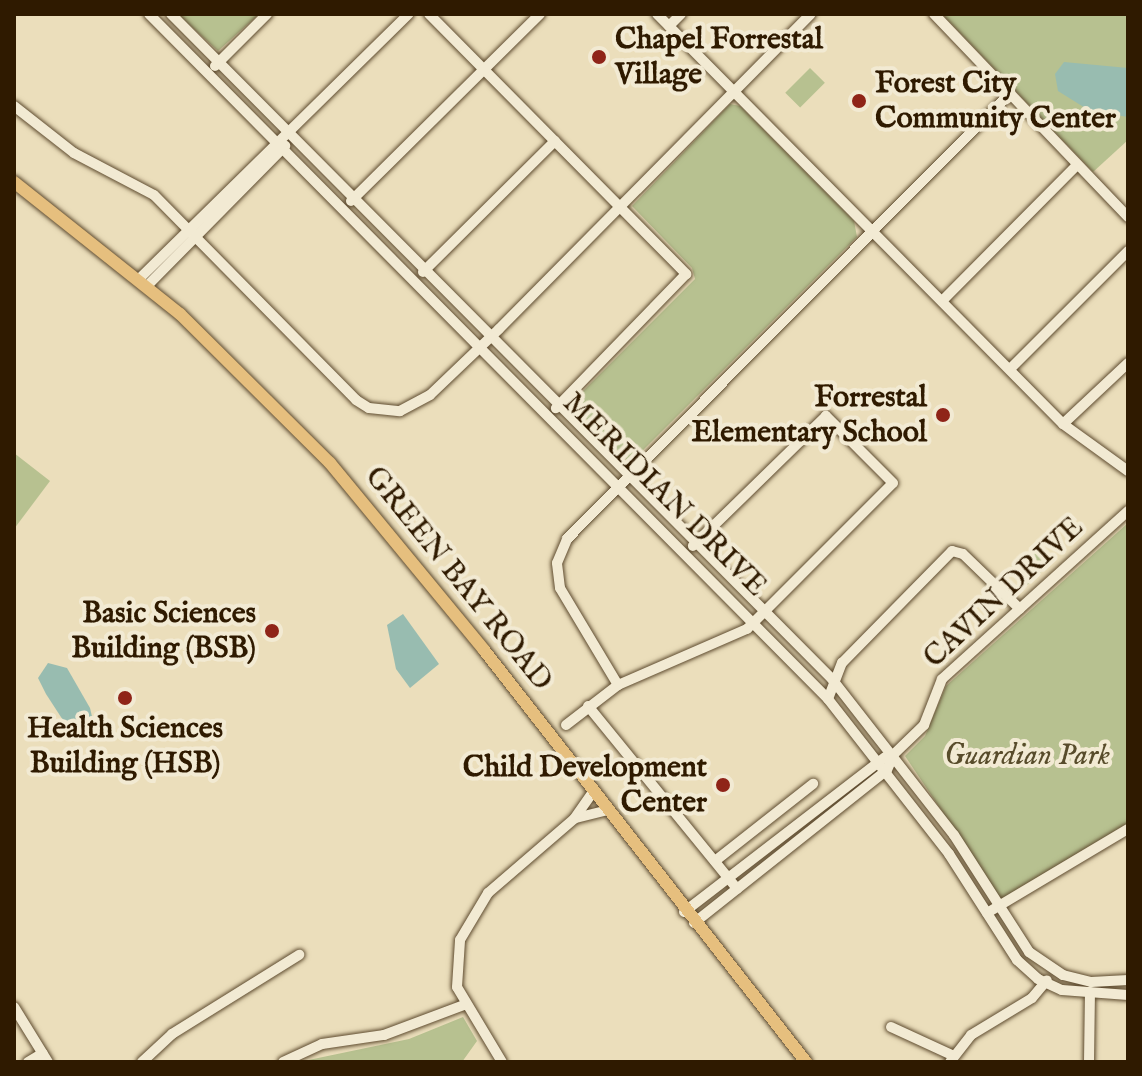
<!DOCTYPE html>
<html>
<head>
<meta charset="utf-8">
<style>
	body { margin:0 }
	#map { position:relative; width:1142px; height:1076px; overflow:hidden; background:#ebdebb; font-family:"IM FELL English",serif }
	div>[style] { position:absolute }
	.green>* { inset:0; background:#b7c190; transform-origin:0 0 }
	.water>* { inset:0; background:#98bcb0 }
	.roads { filter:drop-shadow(0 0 2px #5e4b2f) drop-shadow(0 0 2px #5e4b2f) }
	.minor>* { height:10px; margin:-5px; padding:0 5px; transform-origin:5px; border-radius:5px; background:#f2ead3 }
	.major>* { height:12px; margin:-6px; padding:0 6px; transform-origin:6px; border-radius:6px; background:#e6bf7e }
	.dots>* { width:22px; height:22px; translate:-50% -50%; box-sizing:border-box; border:4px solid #f2ead3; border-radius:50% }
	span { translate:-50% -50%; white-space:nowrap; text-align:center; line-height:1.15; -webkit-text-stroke:8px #f2ead3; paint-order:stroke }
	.poi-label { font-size:30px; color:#2f1a00; font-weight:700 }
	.left { translate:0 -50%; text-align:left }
	.right { translate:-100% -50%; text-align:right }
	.street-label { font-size:30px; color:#2f1a00 }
	.park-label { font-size:30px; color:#584c2b; font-style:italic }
	.frame { position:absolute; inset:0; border:16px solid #2f1a00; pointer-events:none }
</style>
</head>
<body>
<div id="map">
	<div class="green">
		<div style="clip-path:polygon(178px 14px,259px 14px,218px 51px)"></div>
		<div style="clip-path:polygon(942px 14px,1128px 14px,1128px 140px,1093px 172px)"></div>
		<div style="left:810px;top:68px;width:21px;height:35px;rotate:45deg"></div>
		<div style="clip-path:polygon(730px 104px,740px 106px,854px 221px,857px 237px,630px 463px,571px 403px,695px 279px,692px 268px,632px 206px)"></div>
		<div style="clip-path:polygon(14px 453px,50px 481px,14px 529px)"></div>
		<div style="clip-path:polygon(1128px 523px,1128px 823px,1001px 899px,905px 756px,925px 736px,946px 686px)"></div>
		<div style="left:1039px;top:542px;width:24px;height:38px;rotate:48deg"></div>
		<div style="clip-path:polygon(463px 1017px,477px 1041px,462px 1062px,299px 1062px,409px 1039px)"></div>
	</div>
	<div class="water">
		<div style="clip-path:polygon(1064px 62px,1128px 68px,1128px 117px,1090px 111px,1058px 91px,1055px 74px)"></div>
		<div style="clip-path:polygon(403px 614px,439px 664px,410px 688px,396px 669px,387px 625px)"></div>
		<div style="clip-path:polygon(48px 663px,67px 668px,90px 708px,94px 725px,83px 736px,72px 734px,46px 694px,38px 678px)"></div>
	</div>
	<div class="roads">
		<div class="minor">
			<div style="left:149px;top:14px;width:965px;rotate:45.25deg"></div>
			<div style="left:828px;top:699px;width:197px;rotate:52deg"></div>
			<div style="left:949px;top:854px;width:126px;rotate:57.3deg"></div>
			<div style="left:1017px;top:960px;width:28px;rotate:42deg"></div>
			<div style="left:1038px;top:979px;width:26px;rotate:25deg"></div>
			<div style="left:1062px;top:990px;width:66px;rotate:4.3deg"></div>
			<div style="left:171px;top:14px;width:938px;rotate:45.17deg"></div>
			<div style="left:832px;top:679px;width:198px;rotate:52deg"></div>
			<div style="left:954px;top:835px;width:139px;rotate:57.3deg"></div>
			<div style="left:1029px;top:952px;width:41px;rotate:34.1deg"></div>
			<div style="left:1063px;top:975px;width:29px;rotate:14deg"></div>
			<div style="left:1091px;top:982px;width:37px;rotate:-3deg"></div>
			<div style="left:429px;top:14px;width:366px;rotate:45.3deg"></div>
			<div style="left:686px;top:274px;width:187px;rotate:134.1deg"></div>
			<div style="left:657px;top:14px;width:577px;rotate:45.28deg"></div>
			<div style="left:1063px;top:424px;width:80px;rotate:35.9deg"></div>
			<div style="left:934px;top:14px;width:281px;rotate:46.3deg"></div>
			<div style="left:669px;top:26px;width:17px;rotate:-45deg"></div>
			<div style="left:215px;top:66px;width:74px;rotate:-45deg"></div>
			<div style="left:14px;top:106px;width:76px;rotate:38.1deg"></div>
			<div style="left:74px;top:153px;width:90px;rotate:27.7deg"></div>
			<div style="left:154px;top:195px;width:288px;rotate:45.4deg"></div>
			<div style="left:356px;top:400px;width:15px;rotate:32deg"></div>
			<div style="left:369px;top:408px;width:31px;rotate:6deg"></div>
			<div style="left:400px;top:411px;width:34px;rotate:-28deg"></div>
			<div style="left:430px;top:395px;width:95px;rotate:-43.7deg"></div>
			<div style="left:499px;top:329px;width:443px;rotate:-45.3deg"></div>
			<div style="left:351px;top:201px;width:266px;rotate:-44.7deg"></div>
			<div style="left:423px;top:272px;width:186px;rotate:-44.8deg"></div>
			<div style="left:139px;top:279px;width:378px;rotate:-44.5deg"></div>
			<div style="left:147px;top:286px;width:197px;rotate:-45.4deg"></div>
			<div style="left:942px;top:301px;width:192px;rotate:-45.2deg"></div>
			<div style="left:1010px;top:369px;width:167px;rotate:-45deg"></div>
			<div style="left:1063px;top:424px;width:89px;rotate:-43.2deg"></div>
			<div style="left:618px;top:685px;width:113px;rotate:-120.9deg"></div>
			<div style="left:560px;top:588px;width:25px;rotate:-97deg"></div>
			<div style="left:557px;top:563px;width:26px;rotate:-67deg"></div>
			<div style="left:567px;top:539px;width:629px;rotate:-45.19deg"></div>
			<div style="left:828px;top:699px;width:39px;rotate:-69deg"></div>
			<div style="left:842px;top:663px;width:157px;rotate:-45.5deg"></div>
			<div style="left:952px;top:551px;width:11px;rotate:15deg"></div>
			<div style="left:963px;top:554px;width:79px;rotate:44deg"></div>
			<div style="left:588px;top:706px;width:236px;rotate:50.8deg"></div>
			<div style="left:566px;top:725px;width:66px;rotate:-37.6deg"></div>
			<div style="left:618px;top:685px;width:141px;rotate:-23.5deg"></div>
			<div style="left:747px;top:629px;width:206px;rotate:-45deg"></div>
			<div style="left:893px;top:483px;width:95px;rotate:-135deg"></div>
			<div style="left:826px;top:416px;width:186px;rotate:135.7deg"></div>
			<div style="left:576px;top:818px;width:33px;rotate:-14deg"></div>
			<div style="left:715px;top:861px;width:125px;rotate:-38.2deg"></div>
			<div style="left:684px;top:912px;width:254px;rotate:-37.6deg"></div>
			<div style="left:987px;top:913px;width:164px;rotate:-30.8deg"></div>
			<div style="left:694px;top:923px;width:246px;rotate:-38.4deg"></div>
			<div style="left:887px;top:770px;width:17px;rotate:-66deg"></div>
			<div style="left:894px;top:754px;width:42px;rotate:-44deg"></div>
			<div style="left:924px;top:725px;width:49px;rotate:-68.6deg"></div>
			<div style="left:942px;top:679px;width:251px;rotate:-42.1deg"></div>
			<div style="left:14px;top:1007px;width:65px;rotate:58.3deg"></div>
			<div style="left:891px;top:1027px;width:67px;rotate:24.7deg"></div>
			<div style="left:28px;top:1062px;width:17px;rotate:-31deg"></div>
			<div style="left:142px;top:1062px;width:41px;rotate:-43deg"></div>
			<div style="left:172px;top:1034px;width:150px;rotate:-31.9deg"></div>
			<div style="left:283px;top:1062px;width:43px;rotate:-24.8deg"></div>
			<div style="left:322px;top:1044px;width:63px;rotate:-8.3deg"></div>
			<div style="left:384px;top:1035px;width:85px;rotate:-20.6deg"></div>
			<div style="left:502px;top:1062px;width:87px;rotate:-121deg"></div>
			<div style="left:457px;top:987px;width:47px;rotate:-86.3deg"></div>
			<div style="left:460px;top:940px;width:55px;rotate:-59.2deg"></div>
			<div style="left:488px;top:893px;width:113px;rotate:-40.7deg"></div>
			<div style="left:574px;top:819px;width:35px;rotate:-55deg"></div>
			<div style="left:950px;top:1062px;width:34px;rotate:-52deg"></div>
			<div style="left:971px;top:1035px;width:71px;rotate:-31.2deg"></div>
			<div style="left:1032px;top:998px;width:23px;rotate:-50deg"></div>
			<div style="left:1089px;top:1062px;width:70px;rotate:-89.2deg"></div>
		</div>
		<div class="major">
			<div style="left:14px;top:182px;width:212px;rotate:38.5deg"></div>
			<div style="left:180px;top:314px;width:211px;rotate:44.8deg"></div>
			<div style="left:330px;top:463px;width:242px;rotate:50.5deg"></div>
			<div style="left:484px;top:650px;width:523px;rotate:51.99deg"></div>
		</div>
	</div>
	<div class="dots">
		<div style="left:599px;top:57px;background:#8f2418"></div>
		<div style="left:859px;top:101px;background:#8f2418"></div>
		<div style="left:943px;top:415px;background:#8f2418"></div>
		<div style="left:272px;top:631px;background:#8f2418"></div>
		<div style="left:125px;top:698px;background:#8f2418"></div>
		<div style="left:723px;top:785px;background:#8f2418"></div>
	</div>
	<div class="poi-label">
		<span class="left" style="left:615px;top:57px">Chapel Forrestal<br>Village</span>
		<span class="left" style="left:875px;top:101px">Forest City<br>Community Center</span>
		<span class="right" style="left:927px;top:415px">Forrestal<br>Elementary School</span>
		<span class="right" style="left:256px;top:631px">Basic Sciences<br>Building (BSB)</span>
		<span style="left:125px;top:746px">Health Sciences<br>Building (HSB)</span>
		<span class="right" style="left:707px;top:785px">Child Development<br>Center</span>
	</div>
	<div class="street-label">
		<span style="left:664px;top:495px;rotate:45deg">MERIDIAN DRIVE</span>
		<span style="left:458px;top:579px;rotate:51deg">GREEN BAY ROAD</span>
		<span style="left:1004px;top:593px;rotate:-43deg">CAVIN DRIVE</span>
	</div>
	<div class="park-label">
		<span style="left:1027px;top:756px">Guardian Park</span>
	</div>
	<div class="frame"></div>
</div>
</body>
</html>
